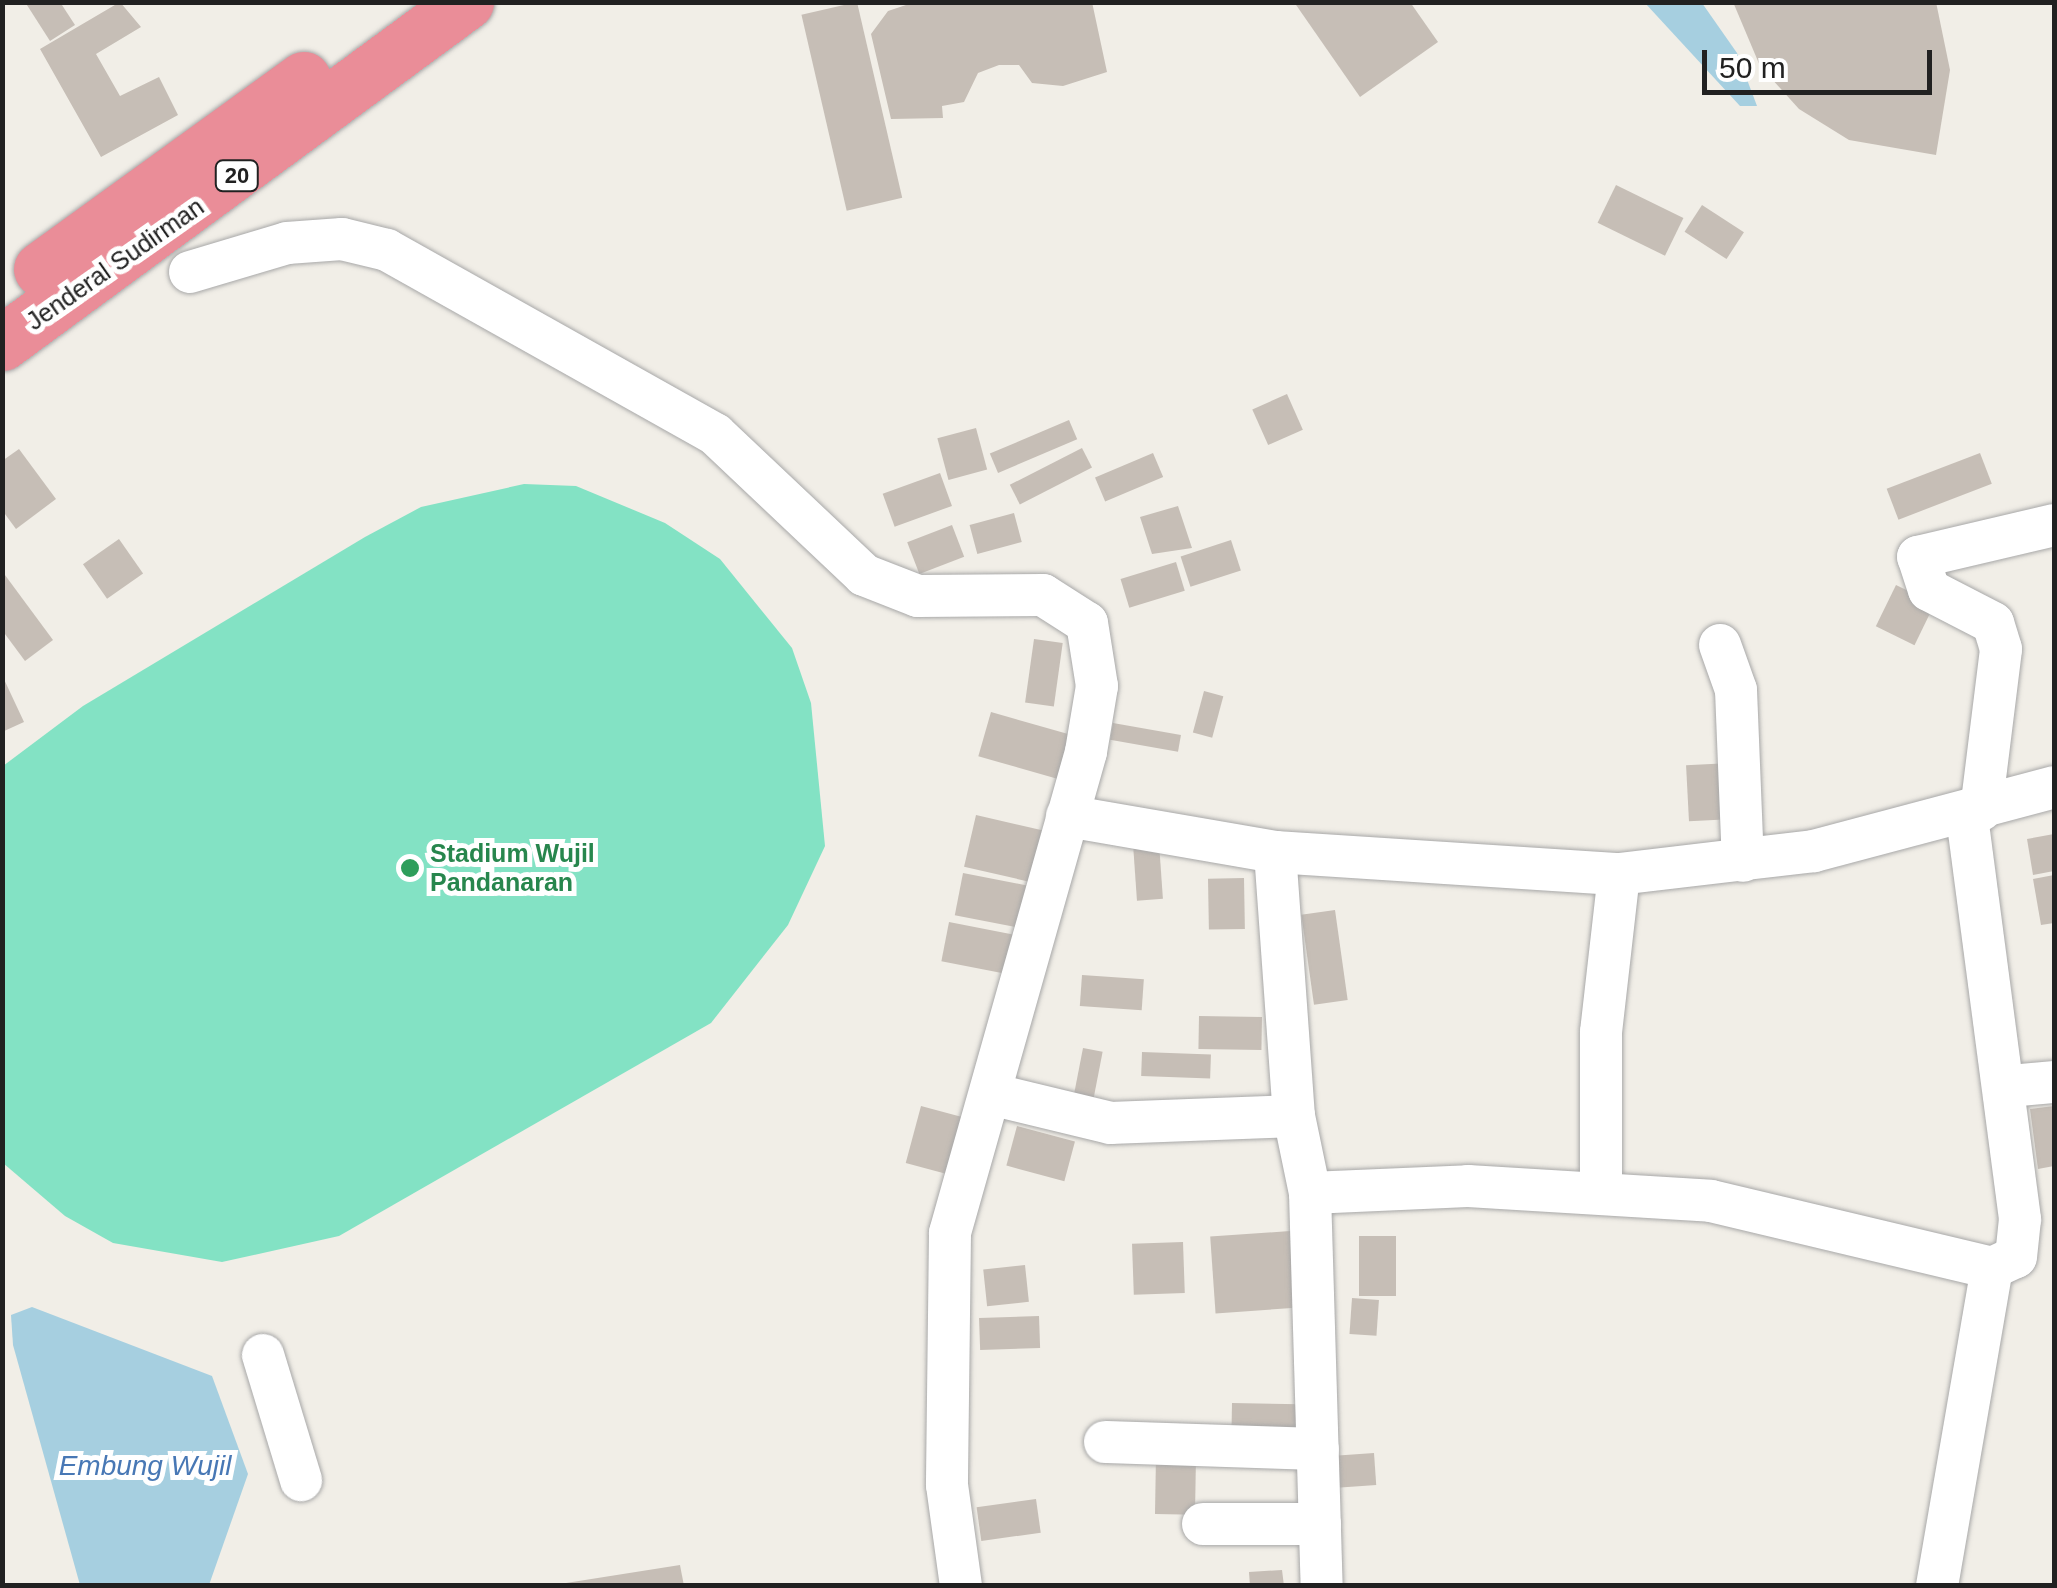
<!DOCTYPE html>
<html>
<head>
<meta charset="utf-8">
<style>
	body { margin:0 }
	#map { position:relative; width:2057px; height:1588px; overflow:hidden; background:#f1eee7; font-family:Arial,sans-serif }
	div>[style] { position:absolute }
	.pitch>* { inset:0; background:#83e2c4 }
	.water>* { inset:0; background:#a6cfe0 }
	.building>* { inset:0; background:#c6beb6; transform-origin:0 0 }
	.roads { filter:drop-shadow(0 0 2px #a8a8a8) drop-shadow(0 0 2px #a8a8a8) }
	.minor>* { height:42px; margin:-21px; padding:0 21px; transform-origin:21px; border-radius:21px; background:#fff }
	.highway>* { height:55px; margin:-27.5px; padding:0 27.5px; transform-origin:27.5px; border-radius:27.5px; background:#ea8d98 }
	.dots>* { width:28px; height:28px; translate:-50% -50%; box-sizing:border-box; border:5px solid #fff; border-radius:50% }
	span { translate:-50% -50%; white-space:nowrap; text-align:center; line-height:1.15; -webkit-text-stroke:10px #fff; paint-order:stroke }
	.shield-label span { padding:2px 8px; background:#fff; border:2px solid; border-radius:8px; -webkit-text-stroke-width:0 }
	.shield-label { font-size:22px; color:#212121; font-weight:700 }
	.street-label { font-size:25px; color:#212121 }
	.leisure-label { font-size:25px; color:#27864d; font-weight:700 }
	.left { translate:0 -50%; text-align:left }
	.water-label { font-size:28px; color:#4878b5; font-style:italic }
	.frame { position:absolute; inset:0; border:5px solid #212121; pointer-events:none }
	.scale { position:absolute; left:1702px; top:50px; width:230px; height:45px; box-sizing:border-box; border:5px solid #212121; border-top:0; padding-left:12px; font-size:30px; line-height:35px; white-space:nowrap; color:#212121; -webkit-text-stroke:8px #fff; paint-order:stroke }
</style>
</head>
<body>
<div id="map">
	<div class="pitch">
		<div style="clip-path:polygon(524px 484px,576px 486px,665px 523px,720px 559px,792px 648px,811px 703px,825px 846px,788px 925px,711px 1023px,339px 1236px,222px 1262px,113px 1243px,65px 1216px,3px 1163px,3px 766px,83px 706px,365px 537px,421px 507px)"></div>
	</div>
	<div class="water">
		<div style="clip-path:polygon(1645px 3px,1702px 3px,1737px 53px,1757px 106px,1740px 106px)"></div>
		<div style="clip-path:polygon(32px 1307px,212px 1376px,248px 1474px,209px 1585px,80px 1585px,13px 1345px,11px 1315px)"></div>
	</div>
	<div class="building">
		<div style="clip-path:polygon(25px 2px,60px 2px,75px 25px,50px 41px)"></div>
		<div style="clip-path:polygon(120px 2px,141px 27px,96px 54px,120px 96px,159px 77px,178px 115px,101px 157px,40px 49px)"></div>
		<div style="left:857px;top:2px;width:201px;height:57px;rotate:77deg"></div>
		<div style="clip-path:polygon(915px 2px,1092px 2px,1107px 72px,1063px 86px,1032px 83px,1019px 65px,999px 65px,978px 73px,964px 102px,942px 106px,943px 118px,891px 119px,871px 34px,888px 11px)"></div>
		<div style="clip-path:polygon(1294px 2px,1410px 2px,1438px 42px,1360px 97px)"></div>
		<div style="clip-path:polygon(1733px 2px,1936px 2px,1950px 70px,1936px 155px,1849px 140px,1799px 109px,1760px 66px)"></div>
		<div style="left:1616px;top:185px;width:75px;height:42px;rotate:26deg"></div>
		<div style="left:1702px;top:205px;width:50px;height:32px;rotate:33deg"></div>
		<div style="left:1287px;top:394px;width:39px;height:38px;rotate:66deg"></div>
		<div style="left:1069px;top:420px;width:21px;height:86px;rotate:67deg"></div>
		<div style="left:976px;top:428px;width:43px;height:40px;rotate:75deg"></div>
		<div style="left:1082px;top:448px;width:22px;height:81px;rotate:63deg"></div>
		<div style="clip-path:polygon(19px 449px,56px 499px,16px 529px,2px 510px,2px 461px)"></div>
		<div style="left:1153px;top:453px;width:26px;height:63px;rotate:67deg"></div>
		<div style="left:1980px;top:453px;width:33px;height:100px;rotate:69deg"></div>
		<div style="left:940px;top:473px;width:35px;height:61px;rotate:70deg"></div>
		<div style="clip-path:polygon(1178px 506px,1192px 548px,1152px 554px,1140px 517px)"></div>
		<div style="left:1014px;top:513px;width:30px;height:46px;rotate:75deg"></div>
		<div style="left:952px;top:525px;width:34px;height:48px;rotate:69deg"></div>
		<div style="left:119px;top:539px;width:42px;height:44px;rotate:55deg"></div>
		<div style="left:1231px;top:540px;width:32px;height:53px;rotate:72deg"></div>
		<div style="left:1176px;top:562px;width:30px;height:58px;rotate:73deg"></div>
		<div style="clip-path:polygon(2px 571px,53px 640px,25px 661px,2px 630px)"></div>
		<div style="left:1896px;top:585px;width:43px;height:46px;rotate:26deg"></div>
		<div style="left:1034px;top:639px;width:29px;height:64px;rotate:8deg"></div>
		<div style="clip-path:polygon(2px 675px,24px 722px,2px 732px)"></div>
		<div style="left:1204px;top:691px;width:20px;height:43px;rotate:15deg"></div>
		<div style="left:991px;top:712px;width:82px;height:46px;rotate:16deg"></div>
		<div style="left:1113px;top:723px;width:69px;height:17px;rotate:10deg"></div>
		<div style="left:1731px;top:763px;width:56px;height:45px;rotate:87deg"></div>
		<div style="left:976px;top:815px;width:69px;height:53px;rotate:13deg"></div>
		<div style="clip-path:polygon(2054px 834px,2054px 871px,2033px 875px,2027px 839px)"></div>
		<div style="left:1159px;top:843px;width:56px;height:26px;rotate:86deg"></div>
		<div style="left:963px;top:873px;width:65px;height:43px;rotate:11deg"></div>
		<div style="clip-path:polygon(2054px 875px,2054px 923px,2041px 925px,2033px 879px)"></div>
		<div style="left:1244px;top:878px;width:51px;height:36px;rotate:89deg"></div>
		<div style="left:1335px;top:910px;width:91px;height:34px;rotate:82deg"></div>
		<div style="left:949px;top:922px;width:72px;height:40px;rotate:11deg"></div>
		<div style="left:1082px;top:975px;width:62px;height:31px;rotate:4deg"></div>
		<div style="left:1199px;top:1016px;width:63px;height:33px;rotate:1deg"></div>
		<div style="left:1083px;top:1048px;width:20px;height:59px;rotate:11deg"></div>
		<div style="left:1142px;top:1052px;width:69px;height:24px;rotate:2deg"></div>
		<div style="left:921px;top:1106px;width:53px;height:59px;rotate:15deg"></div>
		<div style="clip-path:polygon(2054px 1106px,2054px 1166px,2038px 1169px,2030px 1109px)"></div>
		<div style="left:1017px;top:1126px;width:60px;height:41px;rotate:15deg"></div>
		<div style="left:1290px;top:1231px;width:77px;height:80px;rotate:86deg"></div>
		<div style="left:1359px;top:1236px;width:37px;height:60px"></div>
		<div style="left:1183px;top:1242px;width:51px;height:51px;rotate:88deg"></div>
		<div style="left:1025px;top:1265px;width:37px;height:42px;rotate:84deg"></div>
		<div style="left:1352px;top:1298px;width:27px;height:36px;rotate:4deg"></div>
		<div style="left:1039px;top:1316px;width:32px;height:60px;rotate:88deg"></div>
		<div style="left:1232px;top:1403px;width:69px;height:38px;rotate:1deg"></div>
		<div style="left:1374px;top:1453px;width:32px;height:50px;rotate:86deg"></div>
		<div style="left:1156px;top:1456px;width:40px;height:58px;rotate:1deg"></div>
		<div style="left:1036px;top:1499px;width:34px;height:60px;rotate:82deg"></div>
		<div style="clip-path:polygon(680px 1565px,684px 1586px,566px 1586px,566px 1583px)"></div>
		<div style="clip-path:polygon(1282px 1570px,1284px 1586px,1250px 1586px,1249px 1572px)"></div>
	</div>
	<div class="roads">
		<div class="minor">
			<div style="left:190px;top:272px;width:101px;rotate:-16.6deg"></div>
			<div style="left:287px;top:243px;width:55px;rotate:-4.2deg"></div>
			<div style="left:342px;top:239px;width:46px;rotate:13.7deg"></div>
			<div style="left:387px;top:250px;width:376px;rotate:29.3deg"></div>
			<div style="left:715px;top:434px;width:205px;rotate:43.4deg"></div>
			<div style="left:864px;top:575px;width:58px;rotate:21.3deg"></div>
			<div style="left:918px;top:596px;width:125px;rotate:-0.5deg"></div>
			<div style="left:1043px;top:595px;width:52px;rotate:32.5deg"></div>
			<div style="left:1087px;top:623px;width:64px;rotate:81deg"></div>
			<div style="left:1097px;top:686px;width:67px;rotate:99.5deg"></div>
			<div style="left:1086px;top:752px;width:500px;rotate:105.8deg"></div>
			<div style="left:950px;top:1233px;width:252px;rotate:90.7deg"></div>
			<div style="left:947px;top:1485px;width:102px;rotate:82.1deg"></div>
			<div style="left:1720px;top:645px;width:48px;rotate:70.4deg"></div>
			<div style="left:1736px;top:690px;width:171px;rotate:87.7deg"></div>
			<div style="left:1981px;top:810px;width:162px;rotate:-82.9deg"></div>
			<div style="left:2001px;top:649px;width:27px;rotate:-107deg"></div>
			<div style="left:1993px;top:623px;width:72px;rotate:-152.7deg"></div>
			<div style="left:1929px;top:590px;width:35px;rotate:-108deg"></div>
			<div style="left:1918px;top:557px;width:140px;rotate:-13.2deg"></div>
			<div style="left:1067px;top:816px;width:211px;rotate:9.8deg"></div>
			<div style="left:1275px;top:852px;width:345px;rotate:3.7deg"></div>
			<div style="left:1619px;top:874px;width:196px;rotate:-6.7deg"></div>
			<div style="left:1814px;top:851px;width:248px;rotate:-14.9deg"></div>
			<div style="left:1275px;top:852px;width:265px;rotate:85.9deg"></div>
			<div style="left:1294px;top:1116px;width:79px;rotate:78.3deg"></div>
			<div style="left:1310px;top:1193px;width:158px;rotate:-2.5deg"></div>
			<div style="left:1468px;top:1186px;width:243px;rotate:3.5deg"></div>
			<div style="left:1711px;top:1201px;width:289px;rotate:13.4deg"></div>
			<div style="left:1992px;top:1268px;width:26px;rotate:-25deg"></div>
			<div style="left:2016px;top:1257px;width:38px;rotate:-84deg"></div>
			<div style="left:2020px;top:1219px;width:408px;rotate:-97.5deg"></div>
			<div style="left:2009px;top:1086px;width:45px;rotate:-5.1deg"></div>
			<div style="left:995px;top:1095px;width:119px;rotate:13.6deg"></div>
			<div style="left:1111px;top:1123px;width:183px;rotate:-2.2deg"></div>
			<div style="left:1601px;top:1192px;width:160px;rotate:-90deg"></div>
			<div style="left:1601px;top:1032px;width:159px;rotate:-83.5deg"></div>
			<div style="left:1310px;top:1193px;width:393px;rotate:88.3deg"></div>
			<div style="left:263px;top:1355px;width:131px;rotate:73.1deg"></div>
			<div style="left:1105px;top:1442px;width:213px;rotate:1.9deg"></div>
			<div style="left:1203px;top:1524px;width:117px"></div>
			<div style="left:1937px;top:1586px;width:323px;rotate:-80.2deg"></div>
		</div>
		<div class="highway">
			<div style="left:41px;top:269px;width:324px;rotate:-35.9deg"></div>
			<div style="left:2px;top:343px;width:576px;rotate:-36.31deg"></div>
		</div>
	</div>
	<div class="dots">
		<div style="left:410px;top:868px;background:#2e9e5b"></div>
	</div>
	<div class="shield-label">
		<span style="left:237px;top:176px">20</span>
	</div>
	<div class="street-label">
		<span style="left:115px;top:264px;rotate:-35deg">Jenderal Sudirman</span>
	</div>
	<div class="leisure-label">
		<span class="left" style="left:430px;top:868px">Stadium Wujil<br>Pandanaran</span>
	</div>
	<div class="water-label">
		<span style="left:145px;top:1466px">Embung Wujil</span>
	</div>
	<div class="frame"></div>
	<div class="scale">50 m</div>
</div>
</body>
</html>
